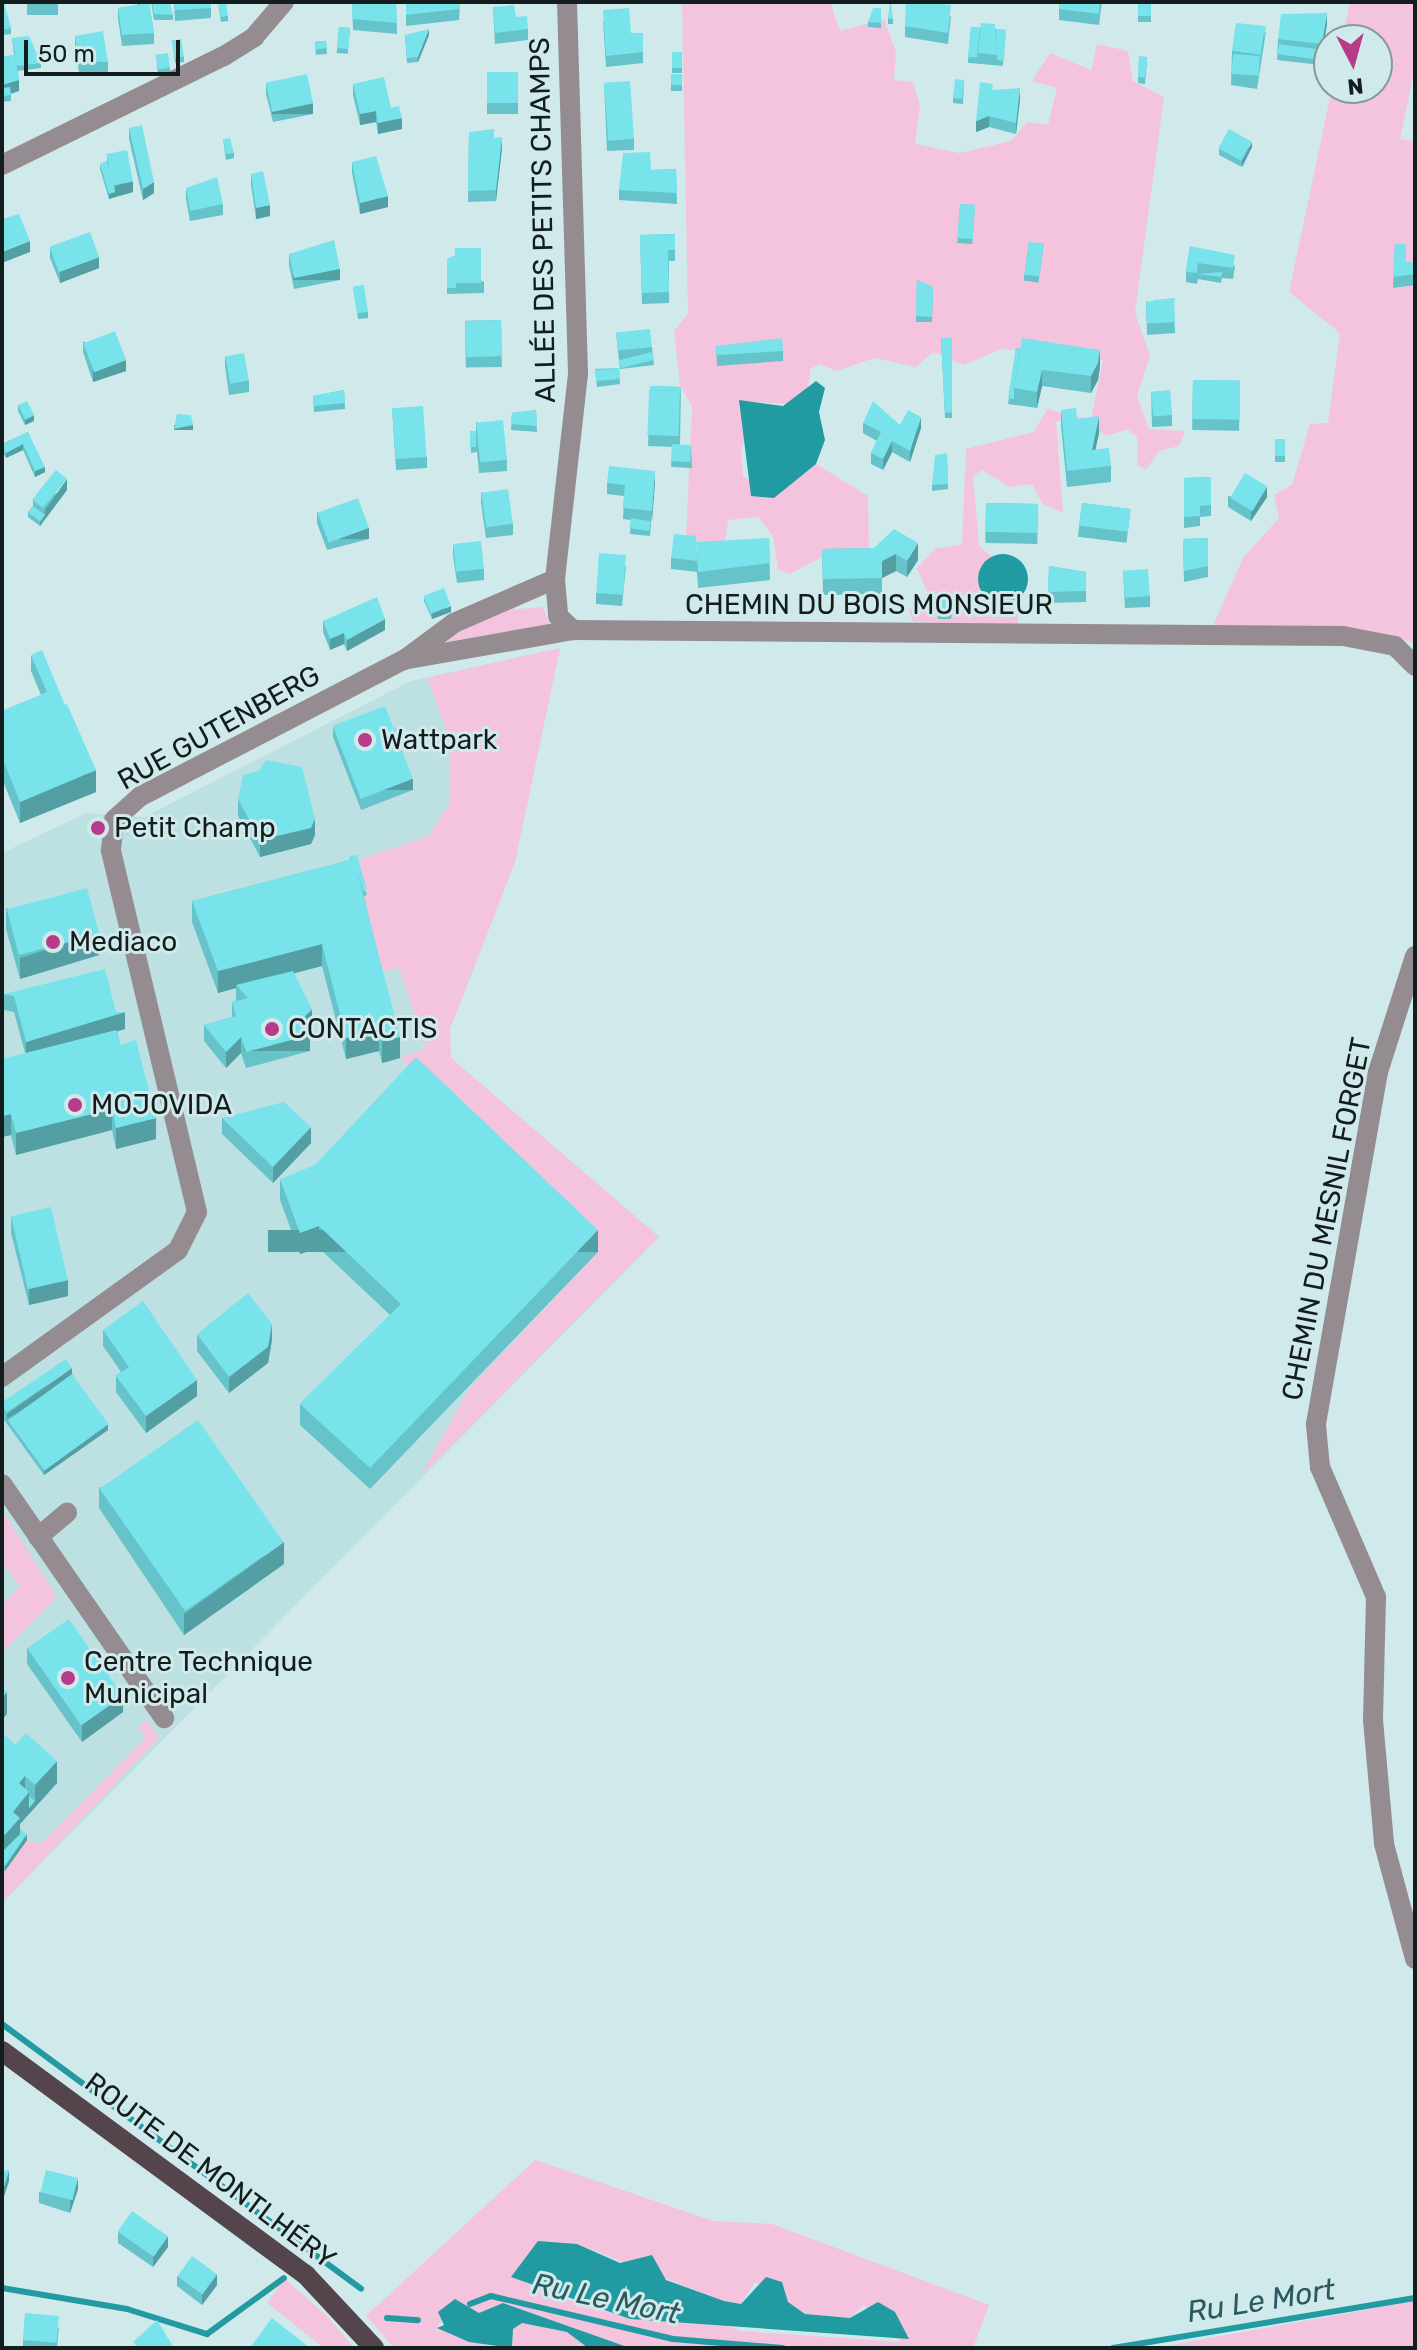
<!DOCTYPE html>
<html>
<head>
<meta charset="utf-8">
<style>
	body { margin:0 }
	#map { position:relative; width:1417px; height:2350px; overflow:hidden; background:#d0eaec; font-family:Rubik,sans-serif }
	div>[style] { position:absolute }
	.built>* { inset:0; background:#bde1e3 }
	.green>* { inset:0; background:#f4c3dd }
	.water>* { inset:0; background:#229aa2 }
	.round { border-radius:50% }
	.stream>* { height:6px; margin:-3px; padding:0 3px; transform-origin:3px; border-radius:3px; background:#229aa2 }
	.minor>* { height:20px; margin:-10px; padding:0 10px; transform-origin:10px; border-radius:10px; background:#958c91 }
	.major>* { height:20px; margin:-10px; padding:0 10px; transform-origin:10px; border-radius:10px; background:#54454d }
	.wall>* { inset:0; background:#67c3ca; transform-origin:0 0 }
	.shaded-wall>* { inset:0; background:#549fa4; transform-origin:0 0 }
	.building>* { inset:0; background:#78e3eb; transform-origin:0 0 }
	.dots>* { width:22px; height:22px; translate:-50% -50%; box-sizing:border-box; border:4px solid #d0eaec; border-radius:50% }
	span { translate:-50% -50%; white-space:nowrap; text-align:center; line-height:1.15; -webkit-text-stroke:6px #d0eaec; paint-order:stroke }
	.street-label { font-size:28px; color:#141d1e }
	.poi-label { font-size:28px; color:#141d1e }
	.left { translate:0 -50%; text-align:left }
	.water-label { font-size:30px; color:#2b5a5e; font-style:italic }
	.frame { position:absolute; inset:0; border:4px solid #141d1e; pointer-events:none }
	.north { position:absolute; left:1313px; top:24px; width:80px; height:80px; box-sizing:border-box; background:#d0eaec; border:2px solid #85989a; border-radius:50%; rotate:174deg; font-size:22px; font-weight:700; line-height:32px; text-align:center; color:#141d1e }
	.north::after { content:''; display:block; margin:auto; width:28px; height:36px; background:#b73b8b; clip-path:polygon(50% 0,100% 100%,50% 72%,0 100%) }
	.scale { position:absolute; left:24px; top:40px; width:156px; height:36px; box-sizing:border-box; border:4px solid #141d1e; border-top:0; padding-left:10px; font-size:24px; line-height:28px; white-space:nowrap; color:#141d1e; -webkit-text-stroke:6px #d0eaec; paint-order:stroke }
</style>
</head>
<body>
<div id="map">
	<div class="built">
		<div style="clip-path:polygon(560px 648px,515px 862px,450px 1029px,451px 1058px,659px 1237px,2px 1903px,2px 853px,86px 813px,144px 817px,411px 681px)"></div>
	</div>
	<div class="green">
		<div style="clip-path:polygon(682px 2px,830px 2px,840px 31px,884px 19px,896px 52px,894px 80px,913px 82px,920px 105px,915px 144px,959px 153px,1011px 141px,1027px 122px,1048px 125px,1057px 88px,1032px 81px,1050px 53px,1091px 70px,1097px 44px,1128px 51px,1133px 81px,1164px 97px,1135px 313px,1150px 356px,1137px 396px,1149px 429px,1185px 431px,1179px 446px,1159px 451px,1146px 470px,1137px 465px,1137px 437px,1127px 429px,1107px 436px,1075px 420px,1056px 421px,1063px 513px,1043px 504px,1032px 484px,1009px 487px,982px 470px,973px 476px,979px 546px,992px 557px,979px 590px,988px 603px,1009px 605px,1022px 591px,1017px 626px,913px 622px,909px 610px,928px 594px,917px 568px,936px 548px,962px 545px,966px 449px,1034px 432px,1047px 409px,1091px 420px,1103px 360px,1001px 349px,964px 365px,933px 352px,916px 367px,874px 358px,837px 371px,820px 364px,810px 369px,808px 390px,788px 404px,755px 402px,741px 451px,743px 477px,777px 495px,816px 464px,868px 496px,869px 550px,837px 549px,790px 574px,778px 570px,773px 536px,758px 517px,728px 520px,724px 547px,696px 547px,686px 539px,692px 406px,680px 386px,674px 331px,688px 314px)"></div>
		<div style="clip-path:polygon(1350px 2px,1415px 2px,1415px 66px,1400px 139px,1415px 141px,1415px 643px,1387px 634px,1213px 626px,1243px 558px,1279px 518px,1274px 495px,1292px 485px,1310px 424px,1328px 423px,1340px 333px,1289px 292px,1332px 88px,1377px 88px,1377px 40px,1342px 40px)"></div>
		<div style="clip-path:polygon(543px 607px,550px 625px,434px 644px,506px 610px)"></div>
		<div style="clip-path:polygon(560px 648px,515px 862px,450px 1029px,451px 1058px,659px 1237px,421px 1476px,468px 1390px,598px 1252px,400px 1058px,426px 1048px,399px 968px,378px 972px,359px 897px,357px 860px,429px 836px,450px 803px,450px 739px,427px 678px)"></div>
		<div style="clip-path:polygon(2px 1510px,57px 1596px,2px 1653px,2px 1605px,20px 1586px,2px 1563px)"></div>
		<div style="clip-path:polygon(147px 1720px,159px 1738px,2px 1903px,2px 1867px,27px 1840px,41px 1844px,146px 1737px,138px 1727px)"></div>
		<div style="clip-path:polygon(evenodd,535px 2160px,713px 2221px,772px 2224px,989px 2305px,973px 2348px,630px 2348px,504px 2303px,479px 2314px,455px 2299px,437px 2328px,495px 2348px,394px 2348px,366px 2316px,535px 2160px,577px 2244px,723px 2301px,741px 2304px,755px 2282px,805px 2314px,850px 2318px,864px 2305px,901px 2342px,741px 2331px,711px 2320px,630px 2319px,529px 2287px,577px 2244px)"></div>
		<div style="clip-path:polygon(284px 2278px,329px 2318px,354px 2348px,324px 2348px,267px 2303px)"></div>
		<div style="clip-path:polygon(1415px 2301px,1415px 2348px,1155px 2348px)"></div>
		<div style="clip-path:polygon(522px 2323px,567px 2332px,588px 2348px,512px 2348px,513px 2329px)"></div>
	</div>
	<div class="water">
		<div style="clip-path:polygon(816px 381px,825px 388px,819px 412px,825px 440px,816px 464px,774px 498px,751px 496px,739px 400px,783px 406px)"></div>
		<div class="round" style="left:978px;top:554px;width:50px;height:50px"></div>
		<div style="clip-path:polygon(538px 2241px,577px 2244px,620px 2263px,652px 2255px,666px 2280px,724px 2301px,741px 2304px,766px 2277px,782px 2282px,788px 2302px,805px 2314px,850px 2318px,878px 2302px,895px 2312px,909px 2339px,630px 2319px,511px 2277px)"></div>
		<div style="clip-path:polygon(455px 2299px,479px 2313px,503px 2303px,630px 2348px,588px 2348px,567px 2332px,522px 2323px,513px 2329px,512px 2348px,469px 2342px,437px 2328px,444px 2325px,438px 2312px)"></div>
	</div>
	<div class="stream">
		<div style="left:2px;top:2024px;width:446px;rotate:36.4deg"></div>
		<div style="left:2px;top:2288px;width:127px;rotate:9.5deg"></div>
		<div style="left:127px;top:2309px;width:84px;rotate:17.4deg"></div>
		<div style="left:207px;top:2334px;width:95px;rotate:-36deg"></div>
		<div style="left:470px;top:2304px;width:22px;rotate:-21deg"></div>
		<div style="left:491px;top:2296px;width:187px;rotate:13.3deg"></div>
		<div style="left:673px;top:2339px;width:110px;rotate:4.7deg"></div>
		<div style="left:387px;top:2318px;width:31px;rotate:4deg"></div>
		<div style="left:1113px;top:2348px;width:306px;rotate:-9.4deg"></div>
	</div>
	<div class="minor">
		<div style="left:567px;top:2px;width:372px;rotate:88.3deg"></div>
		<div style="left:578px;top:374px;width:206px;rotate:96.4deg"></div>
		<div style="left:555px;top:579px;width:37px;rotate:85deg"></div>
		<div style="left:558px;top:616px;width:21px;rotate:43deg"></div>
		<div style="left:573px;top:630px;width:770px;rotate:0.45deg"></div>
		<div style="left:1343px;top:636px;width:53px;rotate:10.9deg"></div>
		<div style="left:1395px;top:646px;width:28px;rotate:45deg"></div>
		<div style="left:2px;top:165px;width:247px;rotate:-26.2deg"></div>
		<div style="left:224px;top:56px;width:36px;rotate:-32deg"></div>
		<div style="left:254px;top:37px;width:46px;rotate:-49.4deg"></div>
		<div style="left:404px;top:660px;width:62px;rotate:-36.5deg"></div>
		<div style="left:454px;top:623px;width:110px;rotate:-23.5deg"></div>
		<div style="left:1415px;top:956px;width:122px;rotate:107.7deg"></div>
		<div style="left:1378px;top:1072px;width:358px;rotate:100deg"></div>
		<div style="left:1316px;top:1425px;width:42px;rotate:84.6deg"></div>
		<div style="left:1320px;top:1467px;width:142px;rotate:66.7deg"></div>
		<div style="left:1376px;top:1597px;width:123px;rotate:91.4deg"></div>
		<div style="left:1373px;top:1720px;width:124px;rotate:84.9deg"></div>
		<div style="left:1384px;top:1844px;width:119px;rotate:74.9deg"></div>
		<div style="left:2px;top:1377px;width:217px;rotate:-35.8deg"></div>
		<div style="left:178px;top:1250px;width:42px;rotate:-63.4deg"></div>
		<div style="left:197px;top:1212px;width:372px;rotate:-103.4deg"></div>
		<div style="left:111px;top:850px;width:30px;rotate:-84deg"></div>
		<div style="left:114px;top:820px;width:36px;rotate:-42deg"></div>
		<div style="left:141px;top:796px;width:295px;rotate:-27.4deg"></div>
		<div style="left:403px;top:660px;width:173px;rotate:-10deg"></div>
		<div style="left:2px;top:1484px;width:285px;rotate:55.3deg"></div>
		<div style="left:38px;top:1537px;width:38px;rotate:-40deg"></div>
	</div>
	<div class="major">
		<div style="left:2px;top:2051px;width:378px;rotate:36.4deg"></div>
		<div style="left:306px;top:2275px;width:100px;rotate:47deg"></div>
	</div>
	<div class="wall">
		<div style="clip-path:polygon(2px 2px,11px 28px,11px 34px,2px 35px)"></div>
		<div style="left:27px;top:2px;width:31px;height:13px"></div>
		<div style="clip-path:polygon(138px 2px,149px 2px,154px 33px,154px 44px,122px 46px,118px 19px,118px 8px,138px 5px)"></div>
		<div style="clip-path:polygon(151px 2px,169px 2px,173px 15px,173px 20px,154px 20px)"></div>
		<div style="clip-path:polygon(174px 2px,211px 2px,211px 18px,175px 21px)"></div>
		<div style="clip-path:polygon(218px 2px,228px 16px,228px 21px,221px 22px)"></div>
		<div style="clip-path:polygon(352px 2px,396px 2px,397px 34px,353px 30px)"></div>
		<div style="clip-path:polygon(406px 2px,460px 2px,459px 20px,406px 26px)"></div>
		<div style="clip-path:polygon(1102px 2px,1099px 25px,1059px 20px,1059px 9px)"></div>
		<div style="left:1138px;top:2px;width:13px;height:20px"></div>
		<div style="clip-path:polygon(493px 7px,516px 17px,528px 29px,528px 40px,495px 44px)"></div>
		<div style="clip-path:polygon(881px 8px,881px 28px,868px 27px,868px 22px)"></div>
		<div style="clip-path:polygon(951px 16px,948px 44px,905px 37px,905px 26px)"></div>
		<div style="clip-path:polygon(888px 18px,893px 19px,893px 24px,888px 24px)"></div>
		<div style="clip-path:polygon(603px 21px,631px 33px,643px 33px,643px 63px,606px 67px)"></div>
		<div style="clip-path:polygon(1327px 24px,1320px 65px,1277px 60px,1278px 39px)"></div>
		<div style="left:339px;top:27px;width:11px;height:26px;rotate:5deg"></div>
		<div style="left:971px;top:27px;width:35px;height:36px;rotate:5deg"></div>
		<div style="clip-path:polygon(1266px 32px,1257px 89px,1231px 85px,1232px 51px)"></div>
		<div style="clip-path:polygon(405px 35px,429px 35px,418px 62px,407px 63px)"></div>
		<div style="clip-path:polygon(75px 36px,108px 62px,108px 73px,79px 72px,75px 47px)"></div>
		<div style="clip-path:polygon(12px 38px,41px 63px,41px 68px,18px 71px,19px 91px,11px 94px,11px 101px,2px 102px,2px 57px,14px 55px)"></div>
		<div style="clip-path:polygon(172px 40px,184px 57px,184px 62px,175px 63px)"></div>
		<div style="left:326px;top:41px;width:13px;height:11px;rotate:86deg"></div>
		<div style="left:672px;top:52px;width:10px;height:21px"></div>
		<div style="clip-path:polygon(156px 54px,170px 68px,170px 74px,158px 75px)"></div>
		<div style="clip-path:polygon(1139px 56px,1147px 62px,1145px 84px,1138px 83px)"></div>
		<div style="left:518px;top:72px;width:42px;height:31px;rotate:90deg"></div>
		<div style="left:671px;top:74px;width:11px;height:17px"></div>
		<div style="clip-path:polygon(964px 80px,963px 104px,953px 103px,953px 98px)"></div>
		<div style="clip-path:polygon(266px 83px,313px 114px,273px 122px,266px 94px)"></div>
		<div style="clip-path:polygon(604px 83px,634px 139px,634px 150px,607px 151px)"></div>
		<div style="clip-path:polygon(353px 84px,391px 108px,402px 129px,378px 134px,376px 122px,360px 125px,353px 95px)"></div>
		<div style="clip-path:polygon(993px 90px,1020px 99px,1016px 134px,989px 127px,976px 132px)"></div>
		<div style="clip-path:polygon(129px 128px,154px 193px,143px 200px,129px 139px)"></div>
		<div style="clip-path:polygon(469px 132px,494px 138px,502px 148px,496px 201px,468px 202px)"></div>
		<div style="clip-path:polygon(223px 139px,234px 153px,234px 158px,226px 160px)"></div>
		<div style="clip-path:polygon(1252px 147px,1242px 167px,1219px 155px,1219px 149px)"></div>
		<div style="clip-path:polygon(107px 156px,133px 192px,109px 199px,100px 169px,100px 164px,107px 161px)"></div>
		<div style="clip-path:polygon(352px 162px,388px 207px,360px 214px,352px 173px)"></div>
		<div style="clip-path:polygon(676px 169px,677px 204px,619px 200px,619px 190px,651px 170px)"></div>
		<div style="clip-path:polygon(251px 174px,270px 216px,256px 219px,251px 185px)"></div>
		<div style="clip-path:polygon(186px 188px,223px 204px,223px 215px,190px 221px,186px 199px)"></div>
		<div style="left:960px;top:204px;width:15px;height:39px;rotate:4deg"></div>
		<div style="clip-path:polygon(675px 234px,675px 261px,669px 261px,669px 303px,642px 304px,640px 235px)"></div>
		<div style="clip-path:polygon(1415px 240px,1415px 285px,1393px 288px,1395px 244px,1406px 262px,1414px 263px)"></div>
		<div style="left:1029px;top:242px;width:15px;height:39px;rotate:8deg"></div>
		<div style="clip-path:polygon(1190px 246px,1235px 266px,1233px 279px,1222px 278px,1221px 283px,1198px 279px,1197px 284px,1186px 282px,1186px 272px)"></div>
		<div style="clip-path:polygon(50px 247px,99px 268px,60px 283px,50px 258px)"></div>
		<div style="clip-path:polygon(289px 254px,340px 280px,294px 289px,289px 265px)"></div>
		<div style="clip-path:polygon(447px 259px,484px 282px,484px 293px,447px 294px)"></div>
		<div style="clip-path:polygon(917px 280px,933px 287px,932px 322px,916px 322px)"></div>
		<div style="clip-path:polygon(353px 287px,368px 312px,368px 318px,358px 319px)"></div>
		<div style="clip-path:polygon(1146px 302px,1174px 309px,1175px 333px,1147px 335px)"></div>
		<div style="left:501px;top:320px;width:47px;height:36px;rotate:89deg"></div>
		<div style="clip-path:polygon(616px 333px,652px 347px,654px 365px,620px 369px)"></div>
		<div style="clip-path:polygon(941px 338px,952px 338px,952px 418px,945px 418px)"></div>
		<div style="clip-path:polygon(83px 341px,126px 371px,93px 382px,83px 352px)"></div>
		<div style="clip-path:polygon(716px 346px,783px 351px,783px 361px,717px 366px)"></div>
		<div style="clip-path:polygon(1016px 348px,1100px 366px,1098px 380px,1091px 393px,1042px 386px,1037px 408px,1008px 404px)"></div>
		<div style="clip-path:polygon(225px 356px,249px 381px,249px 392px,229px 395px,225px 366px)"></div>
		<div style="clip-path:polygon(619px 368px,620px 384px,597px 387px,595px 369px)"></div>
		<div style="left:1193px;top:380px;width:47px;height:50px;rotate:1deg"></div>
		<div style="clip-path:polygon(650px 386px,681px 387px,680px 445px,691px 445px,692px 468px,671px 467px,672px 447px,648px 446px)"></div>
		<div style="clip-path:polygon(344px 390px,345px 409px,314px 412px,313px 396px)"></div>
		<div style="clip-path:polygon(1151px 391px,1172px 415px,1172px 426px,1152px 427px)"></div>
		<div style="clip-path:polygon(18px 405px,34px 421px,25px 425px,18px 411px)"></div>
		<div style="clip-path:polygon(392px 408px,427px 457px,427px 468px,396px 470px)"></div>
		<div style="clip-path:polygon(536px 410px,537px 432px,511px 430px,512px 413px)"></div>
		<div style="clip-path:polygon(1061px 410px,1099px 433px,1095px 450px,1111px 466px,1111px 482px,1067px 487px,1061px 426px)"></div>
		<div style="clip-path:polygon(476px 421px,507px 460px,507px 471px,479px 473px,477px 452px,471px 453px,470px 431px,476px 431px)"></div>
		<div style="clip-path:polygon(863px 423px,900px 425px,921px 428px,910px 462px,892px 452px,883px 470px,871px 464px,871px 453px,877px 441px,863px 433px)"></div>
		<div style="clip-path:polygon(28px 432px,45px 472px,35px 477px,23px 450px,6px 458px,2px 450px,2px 444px)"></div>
		<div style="left:1275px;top:439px;width:10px;height:23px"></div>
		<div style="clip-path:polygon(947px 453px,948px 489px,932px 491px,932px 485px)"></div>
		<div style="clip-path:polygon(1211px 477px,1211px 516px,1200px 517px,1200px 526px,1184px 528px,1184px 478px)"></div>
		<div style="clip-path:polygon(655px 482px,650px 536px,630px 534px,631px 520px,623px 519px,624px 496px,607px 494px,607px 483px)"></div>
		<div style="clip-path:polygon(67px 490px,40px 526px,28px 517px,28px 512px,33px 506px,33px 500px)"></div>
		<div style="clip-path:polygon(481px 492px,513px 524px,513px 535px,486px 538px,481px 503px)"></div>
		<div style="clip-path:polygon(1228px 496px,1267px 497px,1251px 521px,1228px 507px)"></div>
		<div style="left:986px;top:503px;width:52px;height:40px;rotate:1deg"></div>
		<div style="left:1082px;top:503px;width:49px;height:34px;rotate:7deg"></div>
		<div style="clip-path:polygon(317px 512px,369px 539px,327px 550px,317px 523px)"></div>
		<div style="clip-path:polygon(769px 538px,770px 580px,698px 588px,697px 572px,671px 569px,671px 558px)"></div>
		<div style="clip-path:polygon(1208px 538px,1208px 577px,1184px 582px,1183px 539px)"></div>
		<div style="clip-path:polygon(453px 545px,484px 569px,484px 580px,457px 583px,453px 556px)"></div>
		<div style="clip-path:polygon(874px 548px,918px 560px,907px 577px,896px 571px,882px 578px,882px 594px,823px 595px,822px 549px)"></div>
		<div style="clip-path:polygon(626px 566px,622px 606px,596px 604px,596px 593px)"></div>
		<div style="clip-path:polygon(1049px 566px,1086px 572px,1086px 602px,1048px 603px)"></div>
		<div style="clip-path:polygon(1123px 570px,1150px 596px,1150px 607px,1125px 608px)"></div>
		<div style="clip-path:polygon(424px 596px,451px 612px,432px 619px,424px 601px)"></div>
		<div style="clip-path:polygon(939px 596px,954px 602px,951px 619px,938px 619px)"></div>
		<div style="clip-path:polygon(323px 621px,385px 630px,347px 651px,344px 644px,330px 650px,323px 632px)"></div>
		<div style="clip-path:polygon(31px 655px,96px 792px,20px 823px,2px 779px,2px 711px,41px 695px,31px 671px)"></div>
		<div style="clip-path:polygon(333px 726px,394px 729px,403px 742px,399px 743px,413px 790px,361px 810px,333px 737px)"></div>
		<div style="clip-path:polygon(238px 799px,315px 835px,311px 844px,260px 857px,238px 816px)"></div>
		<div style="clip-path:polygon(350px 856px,367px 895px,364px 896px,400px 1058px,382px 1063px,379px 1051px,346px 1059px,322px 966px,294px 973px,312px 1026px,308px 1029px,310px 1051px,246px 1068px,241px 1053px,226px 1068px,204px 1041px,204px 1025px,232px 1017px,232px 1002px,236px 1001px,236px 988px,218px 993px,192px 922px,192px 901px,350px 860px)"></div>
		<div style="clip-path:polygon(6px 908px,99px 955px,20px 979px,6px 929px)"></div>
		<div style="clip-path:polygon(4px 994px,116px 1012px,125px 1029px,117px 1031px,120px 1045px,156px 1139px,116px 1149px,112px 1130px,16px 1155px,11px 1135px,2px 1137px,25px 1053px,14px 1012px,4px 1010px)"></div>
		<div style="clip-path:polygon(222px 1118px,311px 1143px,273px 1183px,222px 1134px)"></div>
		<div style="clip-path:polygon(280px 1179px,598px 1252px,370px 1489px,300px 1425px,300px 1404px,390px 1315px,319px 1248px,300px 1254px,280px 1200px)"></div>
		<div style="clip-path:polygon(11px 1217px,68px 1296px,29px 1305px,11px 1233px)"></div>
		<div style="clip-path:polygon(103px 1330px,197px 1396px,146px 1433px,116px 1392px,116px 1376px,121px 1372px,103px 1346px)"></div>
		<div style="clip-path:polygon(197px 1334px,272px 1340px,268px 1363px,229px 1393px,197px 1351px)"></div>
		<div style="clip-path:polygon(72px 1374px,108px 1430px,44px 1475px,2px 1417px,2px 1405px)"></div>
		<div style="clip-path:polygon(99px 1487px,284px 1564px,184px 1635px,99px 1508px)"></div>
		<div style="clip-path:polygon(27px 1648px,123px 1712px,82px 1742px,27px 1664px)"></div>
		<div style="clip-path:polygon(2px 1733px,57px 1783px,20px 1824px,20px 1829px,27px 1840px,5px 1871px,2px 1868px)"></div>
		<div style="clip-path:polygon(78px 2189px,70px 2213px,39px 2203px,39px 2192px)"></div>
		<div style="clip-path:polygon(118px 2232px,168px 2247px,153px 2267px,118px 2243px)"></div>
		<div style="clip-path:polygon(177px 2276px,217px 2285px,202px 2305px,177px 2286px)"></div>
		<div style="clip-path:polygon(59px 2327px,57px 2348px,23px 2348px,23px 2340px)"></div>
	</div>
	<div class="shaded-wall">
		<div style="clip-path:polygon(1327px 13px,1327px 24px,1322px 55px,1322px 44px)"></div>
		<div style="clip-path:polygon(429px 29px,429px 35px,418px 62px,418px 57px)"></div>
		<div style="clip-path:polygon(19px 80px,19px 91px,2px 96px,2px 85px)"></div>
		<div style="clip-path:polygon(1020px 88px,1020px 99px,1016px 134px,1016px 123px)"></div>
		<div style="left:313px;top:103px;width:11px;height:41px;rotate:90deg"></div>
		<div style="clip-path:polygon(376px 111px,376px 122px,360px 125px,360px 114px)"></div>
		<div style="clip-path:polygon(989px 116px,989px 127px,976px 132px,976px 121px)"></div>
		<div style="clip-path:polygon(402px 118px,402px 129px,378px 134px,378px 123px)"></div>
		<div style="clip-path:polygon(502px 137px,502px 148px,496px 201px,496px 190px)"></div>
		<div style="clip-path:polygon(1252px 142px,1252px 147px,1242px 167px,1242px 161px)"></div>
		<div style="clip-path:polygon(133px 181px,133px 192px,115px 197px,115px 186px)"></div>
		<div style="clip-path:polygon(154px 182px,154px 193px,143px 200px,143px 189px)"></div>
		<div style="clip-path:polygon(115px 192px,115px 197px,109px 199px,109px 194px)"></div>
		<div style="clip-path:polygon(388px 196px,388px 207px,360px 214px,360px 203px)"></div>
		<div style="clip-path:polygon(270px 205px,270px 216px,256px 219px,256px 208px)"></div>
		<div style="clip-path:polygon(30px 241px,30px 252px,2px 263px,2px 252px)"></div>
		<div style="clip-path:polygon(99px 257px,99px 268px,60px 283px,60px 272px)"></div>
		<div style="left:340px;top:269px;width:11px;height:47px;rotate:90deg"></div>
		<div style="clip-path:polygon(1100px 350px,1100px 366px,1098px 380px,1091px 393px,1091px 376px)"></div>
		<div style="clip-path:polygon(126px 360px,126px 371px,93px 382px,93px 371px)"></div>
		<div style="clip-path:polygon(1042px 370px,1042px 386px,1037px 408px,1037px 392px)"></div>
		<div style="clip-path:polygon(34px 415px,34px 421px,25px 425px,25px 419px)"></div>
		<div style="clip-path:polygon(1099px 416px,1099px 433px,1092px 466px,1092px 450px)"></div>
		<div style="clip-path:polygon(921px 417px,921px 428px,910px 462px,910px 451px)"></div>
		<div style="left:193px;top:425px;width:5px;height:19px;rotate:90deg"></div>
		<div style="clip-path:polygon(892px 441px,892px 452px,883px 470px,883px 459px)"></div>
		<div style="clip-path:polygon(23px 444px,23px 450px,6px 458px,6px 453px)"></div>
		<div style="clip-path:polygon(45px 467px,45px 472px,35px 477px,35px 471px)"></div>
		<div style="clip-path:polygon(655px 471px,655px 482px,652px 522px,652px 511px)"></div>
		<div style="clip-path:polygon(67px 479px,67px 490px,40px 526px,40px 521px,45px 515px,45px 510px)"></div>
		<div style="clip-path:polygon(1267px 486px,1267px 497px,1251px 521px,1251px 510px)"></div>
		<div style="left:369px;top:528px;width:11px;height:43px;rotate:90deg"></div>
		<div style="clip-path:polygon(918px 543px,918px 560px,907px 577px,907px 561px)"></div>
		<div style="clip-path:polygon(896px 554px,896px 571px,882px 578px,882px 561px)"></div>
		<div style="clip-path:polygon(451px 606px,451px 612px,432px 619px,432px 614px)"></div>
		<div style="clip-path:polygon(385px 619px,385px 630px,347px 651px,347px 640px)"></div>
		<div style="clip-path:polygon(344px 633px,344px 644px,330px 650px,330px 639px)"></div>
		<div style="clip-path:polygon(96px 770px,96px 792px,20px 823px,20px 802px)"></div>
		<div style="left:413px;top:779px;width:11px;height:56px;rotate:90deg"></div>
		<div style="clip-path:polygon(315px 819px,315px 835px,311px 844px,260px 857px,260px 840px)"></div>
		<div style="clip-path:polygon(99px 933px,99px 955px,20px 979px,20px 958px)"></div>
		<div style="clip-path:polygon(322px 944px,322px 966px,238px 988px,236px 985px,236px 988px,218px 993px,218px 971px)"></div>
		<div style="clip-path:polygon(312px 1009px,312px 1026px,305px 1032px,305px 1016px)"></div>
		<div style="clip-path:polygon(125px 1012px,125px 1029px,26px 1058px,26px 1042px)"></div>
		<div style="clip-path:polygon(379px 1030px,379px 1051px,346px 1059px,346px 1038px)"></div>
		<div style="left:310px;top:1035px;width:16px;height:66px;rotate:90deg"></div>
		<div style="clip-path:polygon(241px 1037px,241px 1053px,226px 1068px,226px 1052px)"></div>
		<div style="clip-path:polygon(400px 1037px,400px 1058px,382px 1063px,382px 1041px)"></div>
		<div style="clip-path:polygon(112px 1109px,112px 1130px,16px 1155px,16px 1133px)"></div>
		<div style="clip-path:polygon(11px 1114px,11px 1135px,2px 1137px,2px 1116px)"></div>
		<div style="clip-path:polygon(156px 1118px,156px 1139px,116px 1149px,116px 1128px)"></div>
		<div style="clip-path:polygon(311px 1127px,311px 1143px,273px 1183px,273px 1167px)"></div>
		<div style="clip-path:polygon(319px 1226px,319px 1248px,300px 1254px,300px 1233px)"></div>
		<div style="left:598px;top:1230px;width:22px;height:330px;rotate:90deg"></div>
		<div style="clip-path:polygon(68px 1280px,68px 1296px,29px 1305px,29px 1289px)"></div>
		<div style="clip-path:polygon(272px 1324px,272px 1340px,268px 1363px,229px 1393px,229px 1377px)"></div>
		<div style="clip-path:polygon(72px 1368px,72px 1379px,7px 1419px,7px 1414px)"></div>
		<div style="clip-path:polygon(197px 1380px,197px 1396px,146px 1433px,146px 1416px)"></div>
		<div style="clip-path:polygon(108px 1424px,108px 1430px,44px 1475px,44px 1470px)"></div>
		<div style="clip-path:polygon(284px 1542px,284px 1564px,184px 1635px,184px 1614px)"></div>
		<div style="clip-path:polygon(7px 1692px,7px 1714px,2px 1720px,2px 1698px)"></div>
		<div style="clip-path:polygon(123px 1696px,123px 1712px,82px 1742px,82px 1725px)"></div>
		<div style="clip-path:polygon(57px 1761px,57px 1783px,20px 1824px,20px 1840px,2px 1860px,2px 1838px,13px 1812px,19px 1783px,25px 1776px,25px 1797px,29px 1792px,29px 1808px,35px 1801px,35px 1785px)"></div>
		<div style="clip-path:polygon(27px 1834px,27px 1840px,5px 1871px,5px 1866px)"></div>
		<div style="clip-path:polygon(9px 2170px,9px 2181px,2px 2203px,2px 2193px)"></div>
		<div style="clip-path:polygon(78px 2178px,78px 2189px,70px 2213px,70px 2202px)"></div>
		<div style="clip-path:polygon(168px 2236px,168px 2247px,153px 2267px,153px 2256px)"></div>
		<div style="clip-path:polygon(217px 2274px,217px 2285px,202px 2305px,202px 2294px)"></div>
	</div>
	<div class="building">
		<div style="clip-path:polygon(2px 2px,4px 2px,11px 28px,2px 30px)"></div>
		<div style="left:29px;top:2px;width:29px;height:2px"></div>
		<div style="clip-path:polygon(139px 2px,149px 2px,154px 33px,122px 35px,118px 8px,140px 5px)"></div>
		<div style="clip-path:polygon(152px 2px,169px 2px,173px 15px,154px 14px)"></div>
		<div style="clip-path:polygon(175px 2px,211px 2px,211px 8px,175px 10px)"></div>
		<div style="clip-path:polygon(218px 2px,226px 2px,228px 16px,221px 17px)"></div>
		<div style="clip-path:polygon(352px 2px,396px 2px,397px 23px,353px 19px)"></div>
		<div style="clip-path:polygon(406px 2px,460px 2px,459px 9px,406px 15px)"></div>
		<div style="clip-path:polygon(890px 2px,891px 2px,893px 19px,888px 18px)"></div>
		<div style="clip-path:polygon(906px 2px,925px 2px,951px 5px,948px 33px,905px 26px)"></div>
		<div style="clip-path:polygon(1059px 2px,1100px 2px,1099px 14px,1059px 9px)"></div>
		<div style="left:1138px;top:2px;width:13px;height:14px"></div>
		<div style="clip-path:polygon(514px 5px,516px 17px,527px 16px,528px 29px,495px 33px,493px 7px)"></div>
		<div style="clip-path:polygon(629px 8px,631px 33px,643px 33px,643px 52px,606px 56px,603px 10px)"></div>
		<div style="clip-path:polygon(873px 8px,881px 8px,881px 23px,868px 22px)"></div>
		<div style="clip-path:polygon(1327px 13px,1322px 44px,1278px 39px,1281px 14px)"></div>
		<div style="clip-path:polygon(981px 23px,995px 24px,997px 55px,978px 53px)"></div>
		<div style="clip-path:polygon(1236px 23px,1266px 26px,1264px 38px,1264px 33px,1235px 29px)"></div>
		<div style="left:339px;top:27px;width:11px;height:21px;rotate:5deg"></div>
		<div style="left:971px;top:27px;width:9px;height:30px;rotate:6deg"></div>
		<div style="clip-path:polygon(429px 29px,418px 57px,407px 58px,405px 35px)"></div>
		<div style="clip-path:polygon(996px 29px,1006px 30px,1004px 61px,997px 60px)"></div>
		<div style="left:1235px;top:29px;width:29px;height:22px;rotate:8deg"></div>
		<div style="clip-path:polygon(103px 31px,108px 62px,79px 61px,75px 36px)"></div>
		<div style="clip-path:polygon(29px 36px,41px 63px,17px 66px,12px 38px)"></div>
		<div style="left:181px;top:39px;width:18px;height:9px;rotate:81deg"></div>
		<div style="left:326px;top:41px;width:7px;height:11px;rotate:82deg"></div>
		<div style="left:1279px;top:44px;width:42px;height:10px;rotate:8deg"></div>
		<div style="left:672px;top:52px;width:10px;height:16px"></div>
		<div style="left:168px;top:53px;width:15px;height:12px;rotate:82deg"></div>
		<div style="left:1233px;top:54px;width:27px;height:20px;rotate:4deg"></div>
		<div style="clip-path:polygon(15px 55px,19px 80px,2px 85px,2px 57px)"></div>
		<div style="clip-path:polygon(1139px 56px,1147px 57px,1145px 78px,1138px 77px)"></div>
		<div style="left:518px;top:72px;width:31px;height:31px;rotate:90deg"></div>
		<div style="left:307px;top:74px;width:30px;height:42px;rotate:78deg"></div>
		<div style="left:671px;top:74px;width:11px;height:11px"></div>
		<div style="clip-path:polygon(384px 77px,391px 108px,399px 106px,402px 118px,378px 123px,376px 111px,360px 114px,353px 84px)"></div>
		<div style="left:955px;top:79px;width:9px;height:19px;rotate:6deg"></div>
		<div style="left:630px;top:81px;width:58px;height:26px;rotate:86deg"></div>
		<div style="clip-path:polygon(980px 82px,993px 84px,992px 90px,1020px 88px,1016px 123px,989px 116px,976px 121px)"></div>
		<div style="left:10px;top:87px;width:8px;height:8px;rotate:83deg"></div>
		<div style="clip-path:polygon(142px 125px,154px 182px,143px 189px,129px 128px)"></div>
		<div style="clip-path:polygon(494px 129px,494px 138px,502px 137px,496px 190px,468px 191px,469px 132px)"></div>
		<div style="left:1229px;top:129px;width:26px;height:22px;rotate:29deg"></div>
		<div style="clip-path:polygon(230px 138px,234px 153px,226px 154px,223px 139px)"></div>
		<div style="left:127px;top:150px;width:32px;height:21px;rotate:79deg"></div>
		<div style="clip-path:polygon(650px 152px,651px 170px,676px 169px,677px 193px,619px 190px,623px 153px)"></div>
		<div style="clip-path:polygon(376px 156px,388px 196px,360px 203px,352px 162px)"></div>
		<div style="clip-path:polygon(107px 161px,115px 192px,109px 194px,100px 164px)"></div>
		<div style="clip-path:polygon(263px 171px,270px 205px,256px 208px,251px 174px)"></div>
		<div style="clip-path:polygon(217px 177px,223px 204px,190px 211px,186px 188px)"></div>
		<div style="left:960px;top:204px;width:15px;height:34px;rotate:4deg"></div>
		<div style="clip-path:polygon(19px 214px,30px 241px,2px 252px,2px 219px)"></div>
		<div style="left:90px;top:232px;width:27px;height:43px;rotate:70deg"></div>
		<div style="clip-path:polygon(675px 234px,675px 250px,668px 250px,669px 292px,642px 293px,640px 235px)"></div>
		<div style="clip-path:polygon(334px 240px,340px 269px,294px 278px,289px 254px)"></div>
		<div style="left:1029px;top:242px;width:15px;height:33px;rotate:8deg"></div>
		<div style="clip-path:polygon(1395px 244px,1406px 244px,1406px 262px,1415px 263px,1415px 274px,1393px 277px)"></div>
		<div style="clip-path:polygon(1190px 246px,1235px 255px,1233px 268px,1198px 263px,1197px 273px,1186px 272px)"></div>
		<div style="left:455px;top:248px;width:26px;height:35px"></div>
		<div style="clip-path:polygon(455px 255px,456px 288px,447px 288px,447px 259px)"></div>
		<div style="clip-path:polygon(1222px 272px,1221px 277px,1198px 274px)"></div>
		<div style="clip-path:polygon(917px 280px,933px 287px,932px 317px,916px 316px)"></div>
		<div style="left:364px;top:285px;width:27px;height:11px;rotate:82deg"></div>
		<div style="clip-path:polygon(1175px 298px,1174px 304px,1174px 300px,1154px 301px,1154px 300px)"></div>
		<div style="left:1174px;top:300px;width:22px;height:28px;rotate:87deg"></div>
		<div style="left:501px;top:320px;width:36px;height:36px;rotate:88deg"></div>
		<div style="left:650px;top:329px;width:18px;height:34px;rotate:84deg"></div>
		<div style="left:115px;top:331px;width:31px;height:34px;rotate:69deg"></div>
		<div style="clip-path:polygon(782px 338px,783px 351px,717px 355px,716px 346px)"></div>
		<div style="clip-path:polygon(941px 338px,952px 338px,952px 412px,945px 413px)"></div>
		<div style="clip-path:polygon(1022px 338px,1100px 350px,1098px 363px,1091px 376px,1042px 370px,1037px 392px,1014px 388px)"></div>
		<div style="clip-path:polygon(1016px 348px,1020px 349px,1014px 388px,1014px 399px,1008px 398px)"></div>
		<div style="left:652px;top:352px;width:8px;height:34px;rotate:76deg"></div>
		<div style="left:244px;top:353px;width:28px;height:19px;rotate:80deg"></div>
		<div style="left:619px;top:368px;width:11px;height:24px;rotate:85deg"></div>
		<div style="left:1193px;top:380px;width:47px;height:39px;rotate:1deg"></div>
		<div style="clip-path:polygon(650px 386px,681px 387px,680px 396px,680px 391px,650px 390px)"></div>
		<div style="clip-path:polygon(344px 390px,345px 403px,314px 406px,313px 396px)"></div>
		<div style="left:649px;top:390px;width:31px;height:45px;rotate:2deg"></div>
		<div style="left:1170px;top:390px;width:25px;height:19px;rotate:85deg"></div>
		<div style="left:27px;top:401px;width:16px;height:10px;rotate:63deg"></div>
		<div style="clip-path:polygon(873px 401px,900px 425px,908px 410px,921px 417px,910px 451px,892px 441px,883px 459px,871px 453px,881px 432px,863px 423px)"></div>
		<div style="left:423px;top:406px;width:51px;height:31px;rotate:86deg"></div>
		<div style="clip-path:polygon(1076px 408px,1077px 419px,1099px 416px,1092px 450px,1109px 448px,1111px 466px,1067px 471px,1061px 410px)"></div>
		<div style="clip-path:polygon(536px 410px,537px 426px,511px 424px,512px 413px)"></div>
		<div style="clip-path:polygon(177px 414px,191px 415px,193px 425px,174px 429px)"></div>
		<div style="left:503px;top:420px;width:40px;height:27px;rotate:84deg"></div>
		<div style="left:470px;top:431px;width:6px;height:16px"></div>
		<div style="clip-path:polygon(28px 432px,45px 467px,35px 471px,23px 444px,6px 453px,2px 444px)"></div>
		<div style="left:1275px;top:439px;width:10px;height:17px"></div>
		<div style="left:672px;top:444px;width:19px;height:17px;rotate:3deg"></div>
		<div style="clip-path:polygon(947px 453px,948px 484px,932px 485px,935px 455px)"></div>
		<div style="clip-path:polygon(609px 466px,655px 471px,652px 511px,623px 508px,625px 485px,607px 483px)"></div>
		<div style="left:56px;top:470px;width:14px;height:38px;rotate:39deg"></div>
		<div style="left:1245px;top:473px;width:26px;height:29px;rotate:31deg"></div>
		<div style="clip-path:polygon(1211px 477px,1211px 505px,1200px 506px,1200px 516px,1184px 517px,1184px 478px)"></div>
		<div style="left:508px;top:489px;width:35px;height:27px;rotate:82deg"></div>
		<div style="left:358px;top:498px;width:32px;height:43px;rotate:70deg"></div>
		<div style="left:986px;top:503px;width:52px;height:29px;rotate:1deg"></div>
		<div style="left:1082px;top:503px;width:49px;height:23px;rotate:7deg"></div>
		<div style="left:33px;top:506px;width:15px;height:8px;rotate:37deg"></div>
		<div style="left:631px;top:518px;width:20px;height:10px;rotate:9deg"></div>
		<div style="clip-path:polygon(894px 529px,918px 543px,907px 561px,896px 554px,882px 561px,882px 578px,823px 579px,822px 549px,874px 548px)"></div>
		<div style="clip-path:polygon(674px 534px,696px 536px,697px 561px,671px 558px)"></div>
		<div style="clip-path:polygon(769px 538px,770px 563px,698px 572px,696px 542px)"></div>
		<div style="clip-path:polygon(1208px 538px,1208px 566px,1184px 571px,1183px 539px)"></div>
		<div style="left:481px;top:541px;width:28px;height:28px;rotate:84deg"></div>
		<div style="left:599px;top:553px;width:27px;height:40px;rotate:4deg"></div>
		<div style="clip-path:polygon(1049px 566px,1086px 572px,1086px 591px,1048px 592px)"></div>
		<div style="left:1148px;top:569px;width:27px;height:25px;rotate:86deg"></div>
		<div style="left:444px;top:588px;width:19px;height:22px;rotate:69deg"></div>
		<div style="left:939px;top:596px;width:15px;height:17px;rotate:4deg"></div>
		<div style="clip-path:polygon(377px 597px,385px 619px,347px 640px,344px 633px,330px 639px,323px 621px)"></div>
		<div style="clip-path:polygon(42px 650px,65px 705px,2px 730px,2px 711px,47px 692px,31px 655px)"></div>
		<div style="clip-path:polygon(67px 704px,96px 770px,20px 802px,2px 757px,2px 730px)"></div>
		<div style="left:385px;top:706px;width:78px;height:56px;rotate:69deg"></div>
		<div style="clip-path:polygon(399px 727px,403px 736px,397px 738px,394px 729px)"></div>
		<div style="clip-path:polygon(266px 760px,302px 767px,315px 819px,311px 828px,260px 840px,238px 799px,243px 775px,259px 771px)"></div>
		<div style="clip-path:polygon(357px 855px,367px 890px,363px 891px,354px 859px,351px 860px,350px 856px)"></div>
		<div style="clip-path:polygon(354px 859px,400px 1037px,382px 1041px,379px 1030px,346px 1038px,322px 944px,218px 971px,192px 901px)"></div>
		<div style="left:87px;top:888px;width:47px;height:83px;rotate:75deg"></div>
		<div style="clip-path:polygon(105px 969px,116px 1012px,125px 1012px,26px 1042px,14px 996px,4px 994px)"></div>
		<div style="clip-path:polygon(293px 971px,312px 1009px,305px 1016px,310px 1035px,246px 1052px,241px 1037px,226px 1052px,204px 1025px,236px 1016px,232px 1002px,248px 998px,236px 985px)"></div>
		<div style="clip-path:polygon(116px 1030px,120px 1045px,136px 1040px,156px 1118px,116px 1128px,112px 1109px,16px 1133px,11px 1114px,2px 1116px,2px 1059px)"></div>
		<div style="clip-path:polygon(416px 1057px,598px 1230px,370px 1468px,300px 1404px,401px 1304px,319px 1226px,300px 1233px,280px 1179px,315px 1165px)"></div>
		<div style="clip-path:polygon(284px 1102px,311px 1127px,273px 1167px,222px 1118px)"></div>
		<div style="left:51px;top:1207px;width:75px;height:41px;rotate:77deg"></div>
		<div style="clip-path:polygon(248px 1293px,272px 1324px,268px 1347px,229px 1377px,197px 1334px)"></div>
		<div style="clip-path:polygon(143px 1301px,197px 1380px,146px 1416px,116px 1376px,129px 1367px,103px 1330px)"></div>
		<div style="left:66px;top:1359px;width:11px;height:79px;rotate:56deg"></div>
		<div style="left:72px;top:1374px;width:62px;height:79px;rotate:54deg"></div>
		<div style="left:198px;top:1420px;width:149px;height:120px;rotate:55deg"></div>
		<div style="left:69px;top:1619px;width:94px;height:51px;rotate:55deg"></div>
		<div style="clip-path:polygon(2px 1688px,7px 1692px,2px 1698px)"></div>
		<div style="clip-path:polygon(2px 1733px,15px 1745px,26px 1733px,57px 1761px,35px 1785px,25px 1776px,19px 1783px,29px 1792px,13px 1812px,20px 1818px,2px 1838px)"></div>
		<div style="clip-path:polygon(29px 1796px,35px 1801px,29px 1808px)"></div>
		<div style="clip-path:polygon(20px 1829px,27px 1834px,5px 1866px,2px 1863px,2px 1852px,20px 1834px)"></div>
		<div style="clip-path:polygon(9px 2170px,2px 2193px,2px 2171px)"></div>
		<div style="left:46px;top:2170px;width:33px;height:23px;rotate:14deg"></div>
		<div style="left:132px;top:2211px;width:44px;height:25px;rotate:35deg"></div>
		<div style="left:192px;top:2256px;width:31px;height:25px;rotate:36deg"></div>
		<div style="left:25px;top:2313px;width:34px;height:27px;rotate:5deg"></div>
		<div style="clip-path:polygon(272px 2318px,310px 2348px,250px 2348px)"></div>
		<div style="clip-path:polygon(157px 2320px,174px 2348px,138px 2348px,133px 2342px)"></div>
	</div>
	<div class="dots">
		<div style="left:365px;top:740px;background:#b73b8b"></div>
		<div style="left:98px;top:828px;background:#b73b8b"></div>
		<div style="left:53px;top:942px;background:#b73b8b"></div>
		<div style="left:272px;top:1029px;background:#b73b8b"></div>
		<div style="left:75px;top:1105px;background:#b73b8b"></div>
		<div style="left:68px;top:1678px;background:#b73b8b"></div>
	</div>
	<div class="street-label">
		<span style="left:543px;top:220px;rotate:-91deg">ALLÉE DES PETITS CHAMPS</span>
		<span style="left:869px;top:605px">CHEMIN DU BOIS MONSIEUR</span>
		<span style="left:219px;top:728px;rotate:-29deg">RUE GUTENBERG</span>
		<span style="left:1327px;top:1219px;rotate:-79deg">CHEMIN DU MESNIL FORGET</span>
		<span style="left:210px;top:2171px;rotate:37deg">ROUTE DE MONTLHÉRY</span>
	</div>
	<div class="poi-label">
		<span class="left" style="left:381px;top:740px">Wattpark</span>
		<span class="left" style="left:114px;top:828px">Petit Champ</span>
		<span class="left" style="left:69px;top:942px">Mediaco</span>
		<span class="left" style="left:288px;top:1029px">CONTACTIS</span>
		<span class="left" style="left:91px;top:1105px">MOJOVIDA</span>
		<span class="left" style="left:84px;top:1678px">Centre Technique<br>Municipal</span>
	</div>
	<div class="water-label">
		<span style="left:606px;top:2299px;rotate:12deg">Ru Le Mort</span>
		<span style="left:1261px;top:2301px;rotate:-9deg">Ru Le Mort</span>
	</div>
	<div class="frame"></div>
	<div class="north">N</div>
	<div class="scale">50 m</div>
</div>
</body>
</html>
